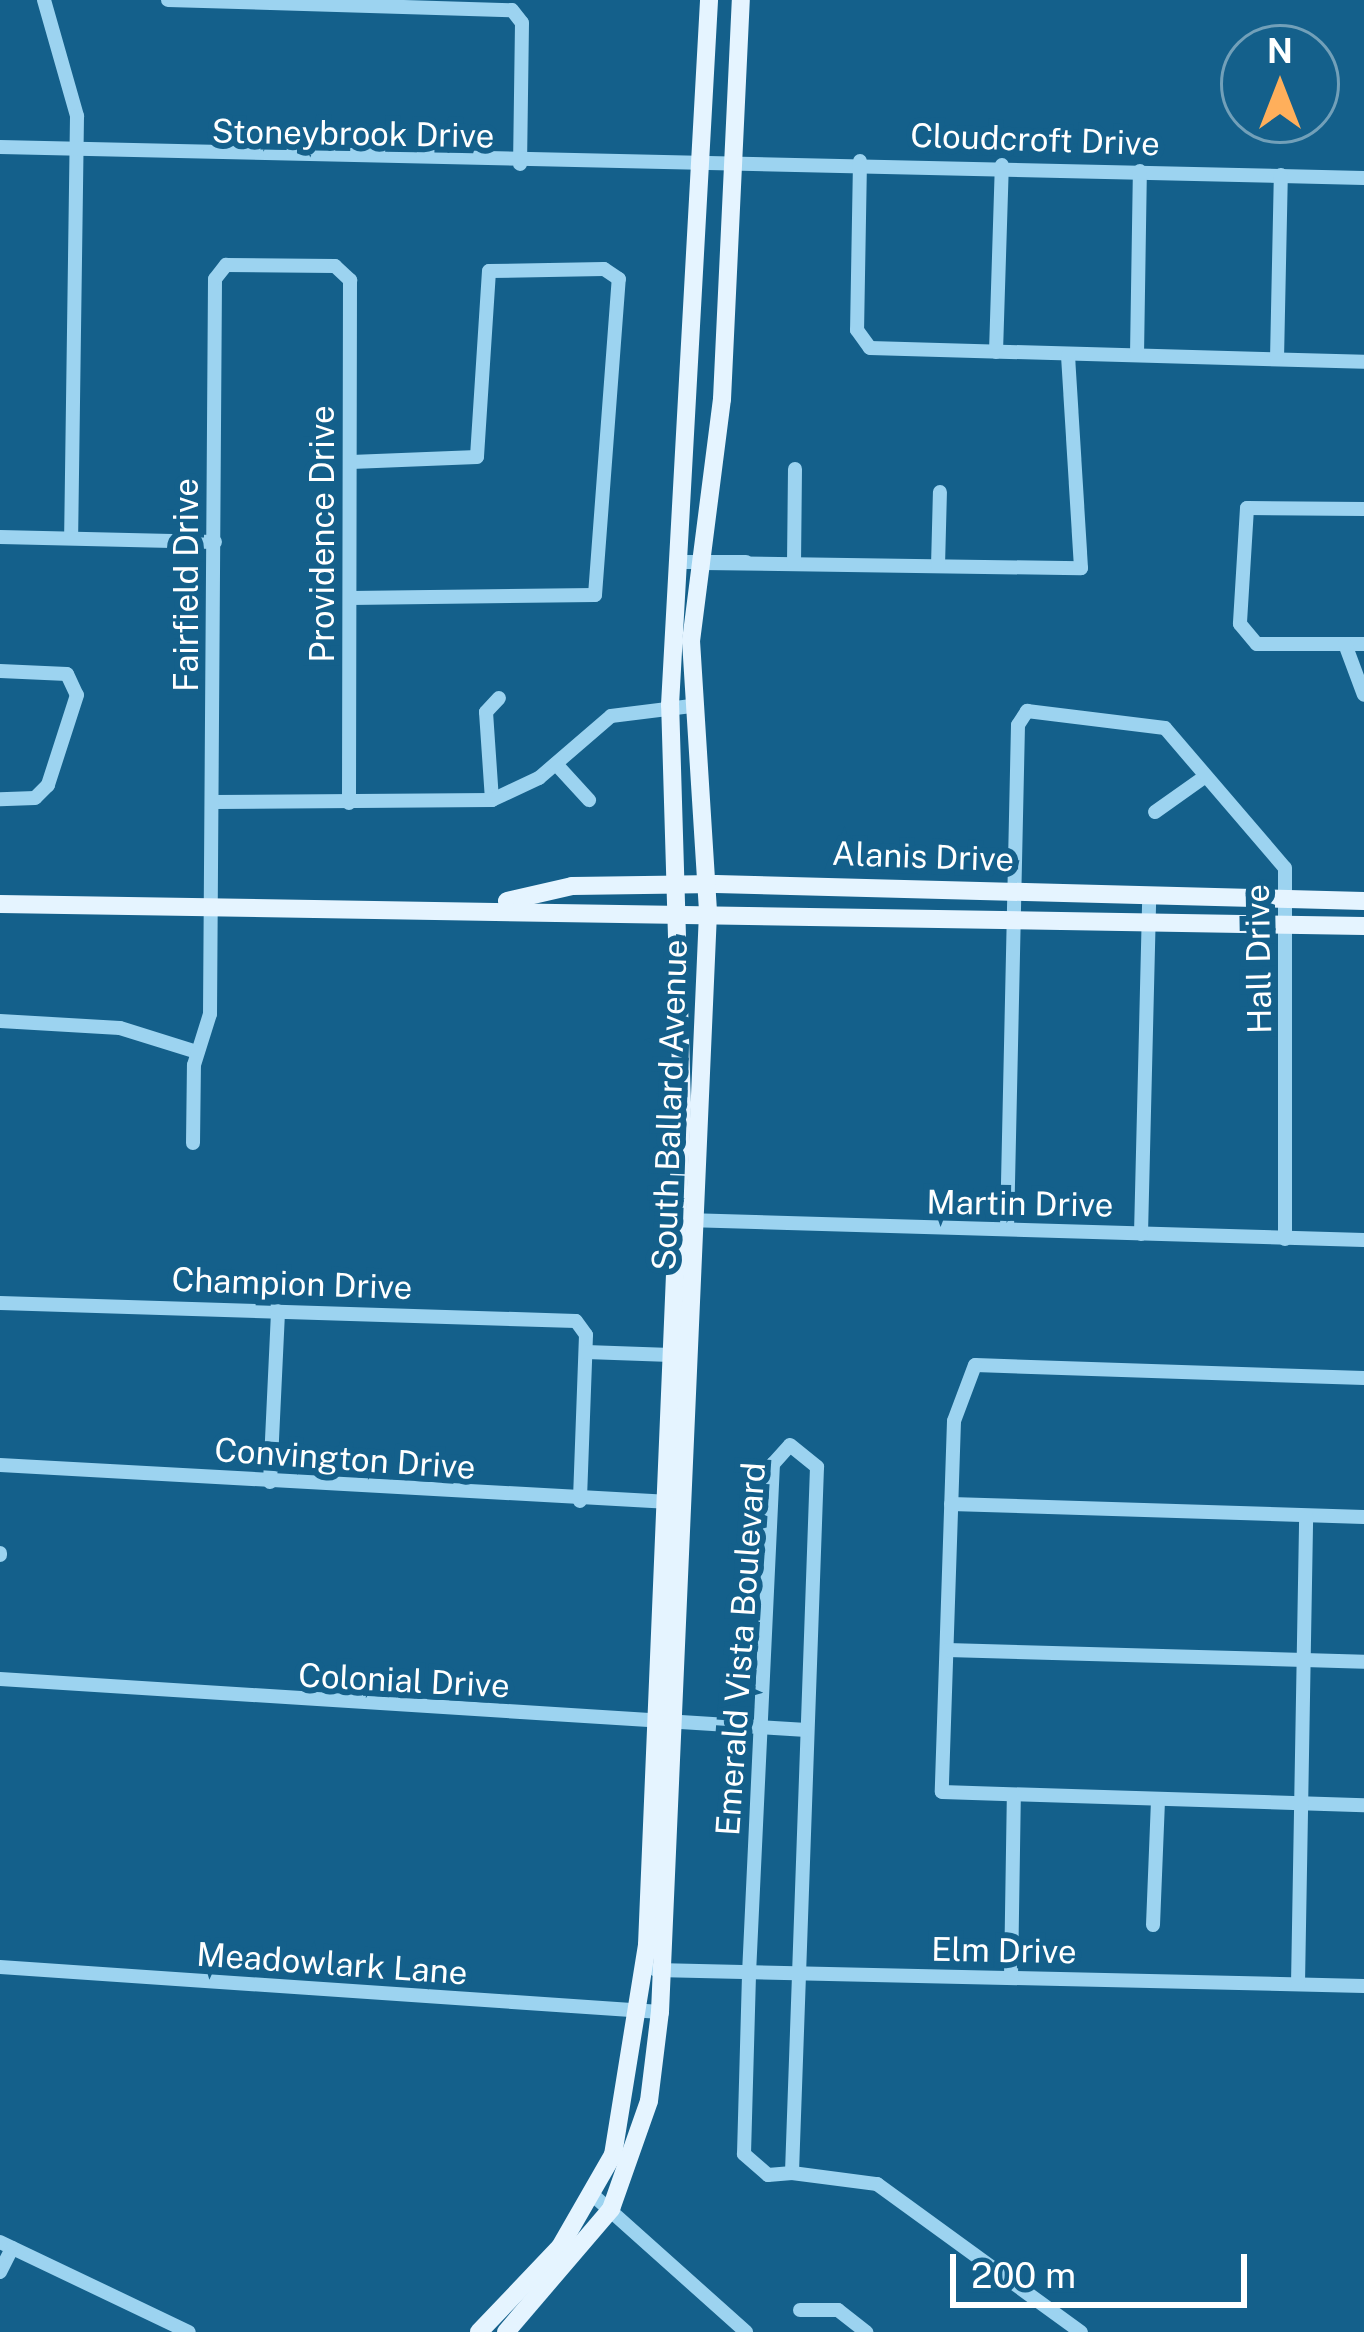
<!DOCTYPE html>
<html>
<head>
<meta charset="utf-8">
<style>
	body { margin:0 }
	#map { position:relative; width:1364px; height:2332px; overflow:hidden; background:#14608b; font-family:"Public Sans",sans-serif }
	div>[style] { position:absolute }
	.minor>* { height:14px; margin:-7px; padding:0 7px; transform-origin:7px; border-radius:7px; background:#9cd3f0 }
	.major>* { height:18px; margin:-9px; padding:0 9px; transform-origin:9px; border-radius:9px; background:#e5f4ff }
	span { translate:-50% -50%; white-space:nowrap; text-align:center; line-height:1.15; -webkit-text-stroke:12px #14608b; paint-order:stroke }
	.street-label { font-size:33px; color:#fff }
	.north { position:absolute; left:1220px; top:24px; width:120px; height:120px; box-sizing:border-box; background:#14608b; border:3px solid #72a0b9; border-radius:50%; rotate:0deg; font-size:33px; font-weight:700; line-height:48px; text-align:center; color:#fff }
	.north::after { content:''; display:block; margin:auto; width:42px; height:54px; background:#ffaf5b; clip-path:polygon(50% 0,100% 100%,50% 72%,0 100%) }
	.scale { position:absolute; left:950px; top:2254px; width:297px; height:54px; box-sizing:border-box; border:6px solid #fff; border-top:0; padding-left:15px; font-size:36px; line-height:42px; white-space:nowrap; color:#fff; -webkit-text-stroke:9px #14608b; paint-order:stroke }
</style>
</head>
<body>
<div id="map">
	<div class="minor">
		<div style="left:44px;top:0;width:121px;rotate:74.1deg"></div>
		<div style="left:77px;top:116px;width:422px;rotate:90.8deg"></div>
		<div style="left:168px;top:0;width:344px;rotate:1.7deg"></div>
		<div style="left:512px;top:10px;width:16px;rotate:52deg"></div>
		<div style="left:522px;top:23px;width:141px;rotate:90.8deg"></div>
		<div style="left:0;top:147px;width:1364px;rotate:1.3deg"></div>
		<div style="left:860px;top:161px;width:169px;rotate:91deg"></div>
		<div style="left:857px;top:330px;width:22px;rotate:54deg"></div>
		<div style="left:870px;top:348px;width:494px;rotate:1.6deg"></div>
		<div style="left:996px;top:352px;width:187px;rotate:-88.2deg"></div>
		<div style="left:1137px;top:355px;width:184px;rotate:-89.1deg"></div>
		<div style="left:1277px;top:359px;width:184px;rotate:-88.8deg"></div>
		<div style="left:1364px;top:509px;width:117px;rotate:-179.5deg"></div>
		<div style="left:1247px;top:508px;width:116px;rotate:93.5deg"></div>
		<div style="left:1240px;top:624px;width:26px;rotate:50deg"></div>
		<div style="left:1257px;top:644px;width:107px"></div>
		<div style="left:0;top:537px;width:215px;rotate:1.3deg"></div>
		<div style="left:679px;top:562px;width:67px"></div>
		<div style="left:703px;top:563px;width:378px;rotate:0.8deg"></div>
		<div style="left:1081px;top:568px;width:213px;rotate:-93.5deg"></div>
		<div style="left:794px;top:564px;width:95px;rotate:-89.4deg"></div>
		<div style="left:938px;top:566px;width:74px;rotate:-88.5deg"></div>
		<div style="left:350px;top:598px;width:245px;rotate:-0.7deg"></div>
		<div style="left:595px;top:595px;width:317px;rotate:-85.7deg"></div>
		<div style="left:619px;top:279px;width:18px;rotate:-146deg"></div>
		<div style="left:604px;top:269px;width:115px;rotate:179deg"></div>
		<div style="left:489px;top:271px;width:186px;rotate:93.7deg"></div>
		<div style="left:477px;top:457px;width:126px;rotate:177.7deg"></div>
		<div style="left:1345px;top:644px;width:54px;rotate:69.6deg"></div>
		<div style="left:0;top:671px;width:67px;rotate:2.6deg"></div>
		<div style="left:67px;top:674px;width:23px;rotate:65deg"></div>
		<div style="left:77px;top:695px;width:95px;rotate:107.9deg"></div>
		<div style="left:48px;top:785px;width:18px;rotate:135deg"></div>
		<div style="left:35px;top:798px;width:35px;rotate:178deg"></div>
		<div style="left:556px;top:764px;width:49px;rotate:47.5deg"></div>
		<div style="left:492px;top:800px;width:88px;rotate:-93.9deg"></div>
		<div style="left:486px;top:712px;width:19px;rotate:-47deg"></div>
		<div style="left:213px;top:802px;width:279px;rotate:-0.4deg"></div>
		<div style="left:492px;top:800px;width:52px;rotate:-25.1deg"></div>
		<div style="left:539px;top:778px;width:95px;rotate:-40.7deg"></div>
		<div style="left:611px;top:716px;width:81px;rotate:-7.1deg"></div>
		<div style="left:1155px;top:812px;width:59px;rotate:-35.3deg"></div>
		<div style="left:0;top:1021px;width:120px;rotate:3.3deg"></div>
		<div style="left:120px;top:1028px;width:81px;rotate:17.3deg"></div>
		<div style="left:193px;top:1143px;width:78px;rotate:-89.3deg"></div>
		<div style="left:194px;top:1065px;width:53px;rotate:-72.6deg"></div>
		<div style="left:210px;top:1014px;width:735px;rotate:-89.61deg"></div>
		<div style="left:215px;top:279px;width:18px;rotate:-52deg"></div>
		<div style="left:226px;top:265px;width:109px;rotate:0.5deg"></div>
		<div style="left:335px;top:266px;width:21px;rotate:43deg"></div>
		<div style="left:350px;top:280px;width:523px;rotate:90.11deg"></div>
		<div style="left:686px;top:1220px;width:678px;rotate:1.69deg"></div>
		<div style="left:1007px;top:1229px;width:504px;rotate:-88.75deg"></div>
		<div style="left:1018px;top:725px;width:17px;rotate:-57deg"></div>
		<div style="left:1027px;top:711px;width:139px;rotate:7deg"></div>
		<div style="left:1165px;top:728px;width:184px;rotate:49.4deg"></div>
		<div style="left:1285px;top:868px;width:371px;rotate:90deg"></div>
		<div style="left:1141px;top:1234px;width:339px;rotate:-88.6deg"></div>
		<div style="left:0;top:1303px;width:576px;rotate:1.79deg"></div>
		<div style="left:576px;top:1321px;width:17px;rotate:54deg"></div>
		<div style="left:586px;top:1335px;width:166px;rotate:92.1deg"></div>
		<div style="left:586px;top:1352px;width:85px;rotate:2deg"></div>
		<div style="left:1364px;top:1378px;width:389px;rotate:-178.1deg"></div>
		<div style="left:975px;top:1365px;width:60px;rotate:110.6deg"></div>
		<div style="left:954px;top:1421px;width:371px;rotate:91.9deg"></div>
		<div style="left:942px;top:1792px;width:422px;rotate:1.8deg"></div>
		<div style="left:790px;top:1445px;width:35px;rotate:39deg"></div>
		<div style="left:817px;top:1467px;width:706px;rotate:92.03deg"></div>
		<div style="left:792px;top:2173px;width:24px;rotate:175deg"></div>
		<div style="left:768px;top:2175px;width:32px;rotate:-139deg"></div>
		<div style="left:744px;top:2154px;width:180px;rotate:-88.4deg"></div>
		<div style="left:749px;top:1974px;width:511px;rotate:-87.31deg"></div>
		<div style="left:773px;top:1464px;width:25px;rotate:-48deg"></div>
		<div style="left:0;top:1465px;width:671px;rotate:3.16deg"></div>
		<div style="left:270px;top:1482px;width:171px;rotate:-87.3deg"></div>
		<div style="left:951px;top:1504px;width:413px;rotate:1.8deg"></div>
		<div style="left:0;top:1555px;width:2px;rotate:-90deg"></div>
		<div style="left:947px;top:1650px;width:417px;rotate:1.6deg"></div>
		<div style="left:0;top:1679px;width:808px;rotate:3.62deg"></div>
		<div style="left:1153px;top:1925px;width:124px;rotate:-87.7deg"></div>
		<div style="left:0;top:1967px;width:662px;rotate:3.9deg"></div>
		<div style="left:656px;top:1970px;width:708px;rotate:1.29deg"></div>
		<div style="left:1011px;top:1977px;width:182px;rotate:-89.1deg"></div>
		<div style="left:1298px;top:1984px;width:468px;rotate:-89deg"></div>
		<div style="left:792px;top:2173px;width:86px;rotate:7.4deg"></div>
		<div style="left:877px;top:2184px;width:252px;rotate:36deg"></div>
		<div style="left:594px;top:2196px;width:204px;rotate:41.8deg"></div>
		<div style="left:0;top:2242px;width:209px;rotate:25.5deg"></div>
		<div style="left:0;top:2272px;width:27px;rotate:-63deg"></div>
		<div style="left:800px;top:2310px;width:38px"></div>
		<div style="left:838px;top:2310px;width:36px;rotate:38deg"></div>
	</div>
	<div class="major">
		<div style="left:507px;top:901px;width:67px;rotate:-13deg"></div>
		<div style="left:572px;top:886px;width:144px;rotate:-0.8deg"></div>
		<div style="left:716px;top:884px;width:648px;rotate:1.5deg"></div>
		<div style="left:0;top:904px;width:1364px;rotate:0.92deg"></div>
		<div style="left:479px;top:2332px;width:117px;rotate:-46.4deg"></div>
		<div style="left:560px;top:2247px;width:106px;rotate:-60.1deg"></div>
		<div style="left:613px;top:2155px;width:213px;rotate:-80.8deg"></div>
		<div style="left:647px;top:1945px;width:841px;rotate:-87.61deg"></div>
		<div style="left:682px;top:1105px;width:400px;rotate:-91.7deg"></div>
		<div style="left:670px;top:705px;width:706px;rotate:-86.83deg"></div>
		<div style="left:506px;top:2332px;width:162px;rotate:-49.5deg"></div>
		<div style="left:611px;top:2209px;width:114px;rotate:-70.6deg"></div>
		<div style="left:649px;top:2101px;width:90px;rotate:-83deg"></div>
		<div style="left:660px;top:2012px;width:1102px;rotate:-87.5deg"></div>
		<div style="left:708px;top:911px;width:271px;rotate:-93.6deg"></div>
		<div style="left:691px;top:641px;width:244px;rotate:-82.7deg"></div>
		<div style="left:722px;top:399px;width:399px;rotate:-87.3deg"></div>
	</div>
	<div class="street-label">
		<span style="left:353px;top:134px;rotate:1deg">Stoneybrook Drive</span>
		<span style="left:1035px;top:140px;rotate:2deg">Cloudcroft Drive</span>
		<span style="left:323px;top:534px;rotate:-90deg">Providence Drive</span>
		<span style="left:187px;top:585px;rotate:-90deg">Fairfield Drive</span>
		<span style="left:923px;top:857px;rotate:2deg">Alanis Drive</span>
		<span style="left:1259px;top:959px;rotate:-91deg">Hall Drive</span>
		<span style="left:670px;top:1105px;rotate:-88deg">South Ballard Avenue</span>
		<span style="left:1020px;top:1204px;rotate:1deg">Martin Drive</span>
		<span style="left:292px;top:1284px;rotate:2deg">Champion Drive</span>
		<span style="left:345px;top:1459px;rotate:4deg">Convington Drive</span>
		<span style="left:741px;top:1649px;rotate:-86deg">Emerald Vista Boulevard</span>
		<span style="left:404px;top:1681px;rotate:3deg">Colonial Drive</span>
		<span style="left:1004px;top:1951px;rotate:1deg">Elm Drive</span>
		<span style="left:332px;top:1964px;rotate:4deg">Meadowlark Lane</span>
	</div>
	<div class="north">N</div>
	<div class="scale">200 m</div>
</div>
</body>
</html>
